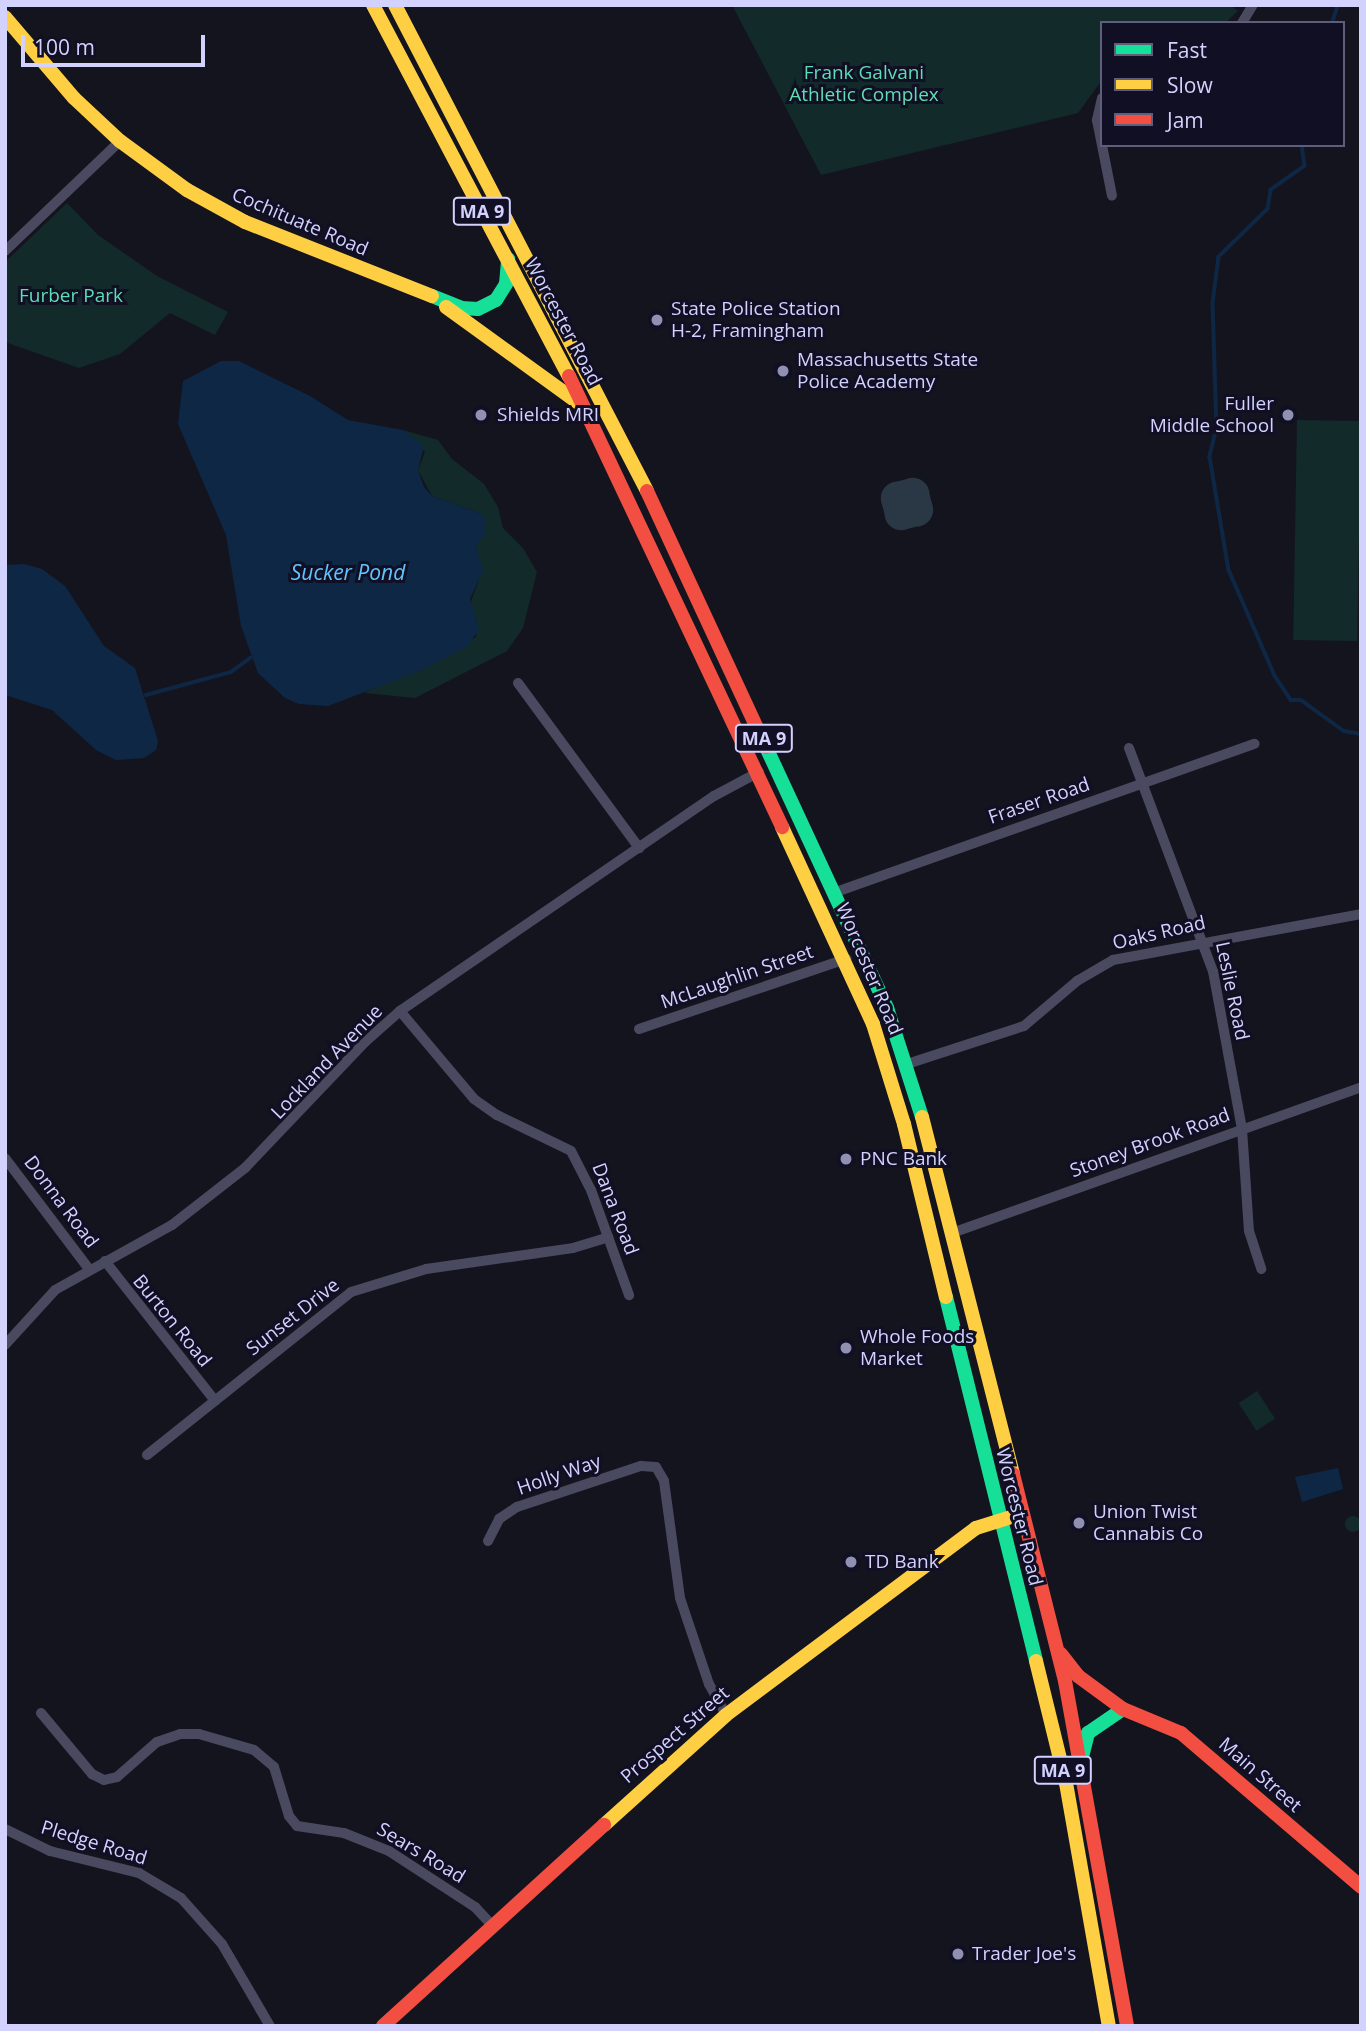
<!DOCTYPE html>
<html>
<head>
<meta charset="utf-8">
<style>
	body { margin:0 }
	#map { position:relative; width:1366px; height:2031px; overflow:hidden; background:#14141f; font-family:"Open Sans",sans-serif }
	div>[style] { position:absolute }
	.green>* { inset:0; background:#122a29; transform-origin:0 0 }
	.round { border-radius:50% }
	.water>* { inset:0; background:#0e2745 }
	.stream>* { height:3.5px; margin:-1.75px; padding:0 1.75px; transform-origin:1.75px; border-radius:1.75px; background:#0e2745 }
	.taxiway>* { height:33px; margin:-16.5px; padding:0 16.5px; transform-origin:16.5px; border-radius:16.5px; background:#2a3744 }
	.street>* { height:10px; margin:-5px; padding:0 5px; transform-origin:5px; border-radius:5px; background:#494a60 }
	.fast>* { height:14px; margin:-7px; padding:0 7px; transform-origin:7px; border-radius:7px; background:#16e098 }
	.slow>* { height:14px; margin:-7px; padding:0 7px; transform-origin:7px; border-radius:7px; background:#ffcf43 }
	.jam>* { height:14px; margin:-7px; padding:0 7px; transform-origin:7px; border-radius:7px; background:#f24e42 }
	.dots>* { width:19px; height:19px; translate:-50% -50%; box-sizing:border-box; border:4px solid #100f24; border-radius:50% }
	span { translate:-50% -50%; white-space:nowrap; text-align:center; line-height:1.15; -webkit-text-stroke:6px #100f24; paint-order:stroke }
	.shield-label span { padding:2px 5px; background:#100f24; border:2px solid; border-radius:5px; -webkit-text-stroke-width:0 }
	.shield-label { font-size:18px; color:#d3d2ff; font-weight:700 }
	.park-label { font-size:19px; color:#5edeb3 }
	.street-label { font-size:19px; color:#d3d2ff }
	.poi-label { font-size:19px; color:#d3d2ff }
	.left { translate:0 -50%; text-align:left }
	.right { translate:-100% -50%; text-align:right }
	.water-label { font-size:21px; color:#61c3fd; font-style:italic }
	.frame { position:absolute; inset:0; border:7px solid #d3d2ff; pointer-events:none }
	.legend { position:absolute; left:1100px; top:21px; width:245px; height:126px; box-sizing:border-box; background:#100f24; border:2px solid #5e5d7c; margin:0; padding:9px 12px; list-style:none; font-size:21px; color:#d3d2ff }
	.legend li { display:flex; align-items:center; gap:14px; height:35px }
	.legend b { width:35px; border:2px solid #5e5d7c }
	.scale { position:absolute; left:21px; top:35px; width:184px; height:32px; box-sizing:border-box; border:4px solid #d3d2ff; border-top:0; padding-left:9px; font-size:21px; line-height:24px; white-space:nowrap; color:#d3d2ff; -webkit-text-stroke:5px #100f24; paint-order:stroke }
</style>
</head>
<body>
<div id="map">
	<div class="green">
		<div style="clip-path:polygon(732px 5px,1230px 5px,1238px 11px,1225px 23px,1102px 23px,1102px 80px,1078px 113px,821px 175px)"></div>
		<div style="clip-path:polygon(67px 203px,98px 235px,157px 276px,228px 312px,215px 335px,170px 313px,120px 354px,79px 368px,5px 342px,5px 262px)"></div>
		<div style="left:1297px;top:420px;width:64px;height:220px;rotate:1deg"></div>
		<div style="clip-path:polygon(403px 430px,438px 440px,452px 459px,484px 484px,498px 507px,503px 528px,523px 548px,537px 572px,523px 628px,507px 651px,415px 698px,365px 693px,383px 681px,422px 670px,476px 637px,477px 621px,469px 607px,478px 582px,476px 546px,482px 514px,432px 496px,418px 470px,425px 452px)"></div>
		<div style="left:1257px;top:1391px;width:33px;height:22px;rotate:57deg"></div>
		<div class="round" style="left:1345px;top:1516px;width:16px;height:16px"></div>
	</div>
	<div class="water">
		<div style="clip-path:polygon(221px 361px,239px 361px,310px 396px,348px 420px,403px 430px,424px 446px,418px 470px,424px 487px,432px 496px,482px 514px,486px 524px,486px 533px,476px 545px,483px 570px,470px 599px,479px 629px,468px 646px,422px 670px,328px 706px,299px 704px,285px 698px,258px 673px,241px 626px,226px 535px,178px 424px,183px 381px)"></div>
		<div style="clip-path:polygon(24px 564px,42px 569px,65px 586px,104px 646px,135px 668px,158px 741px,156px 750px,144px 758px,116px 760px,96px 750px,52px 710px,5px 695px,5px 565px)"></div>
		<div style="clip-path:polygon(1338px 1468px,1343px 1489px,1302px 1502px,1295px 1477px)"></div>
	</div>
	<div class="stream">
		<div style="left:1332px;top:23px;width:19px;rotate:-72deg"></div>
		<div style="left:1302px;top:145px;width:21px;rotate:82deg"></div>
		<div style="left:1305px;top:166px;width:42px;rotate:144.8deg"></div>
		<div style="left:1271px;top:190px;width:19px;rotate:99deg"></div>
		<div style="left:1268px;top:209px;width:69px;rotate:135.6deg"></div>
		<div style="left:1219px;top:257px;width:46px;rotate:97.4deg"></div>
		<div style="left:1213px;top:303px;width:125px;rotate:88.2deg"></div>
		<div style="left:1217px;top:428px;width:30px;rotate:104deg"></div>
		<div style="left:1210px;top:457px;width:115px;rotate:80.5deg"></div>
		<div style="left:1229px;top:570px;width:116px;rotate:66.5deg"></div>
		<div style="left:1275px;top:676px;width:29px;rotate:56deg"></div>
		<div style="left:1291px;top:700px;width:10px"></div>
		<div style="left:1301px;top:700px;width:53px;rotate:35.8deg"></div>
		<div style="left:1344px;top:731px;width:17px;rotate:10deg"></div>
		<div style="left:146px;top:695px;width:88px;rotate:-15.1deg"></div>
		<div style="left:231px;top:672px;width:24px;rotate:-36deg"></div>
	</div>
	<div class="taxiway">
		<div style="left:912px;top:494px;width:16px;rotate:75deg"></div>
		<div style="left:916px;top:509px;width:16px;rotate:165deg"></div>
		<div style="left:901px;top:513px;width:16px;rotate:-105deg"></div>
		<div style="left:897px;top:498px;width:16px;rotate:-15deg"></div>
	</div>
	<div class="street">
		<div style="left:1242px;top:23px;width:21px;rotate:-59deg"></div>
		<div style="left:1102px;top:98px;width:23px;rotate:103deg"></div>
		<div style="left:1097px;top:120px;width:77px;rotate:78.8deg"></div>
		<div style="left:5px;top:251px;width:159px;rotate:-43.7deg"></div>
		<div style="left:518px;top:683px;width:205px;rotate:53.7deg"></div>
		<div style="left:1129px;top:748px;width:238px;rotate:69.4deg"></div>
		<div style="left:1213px;top:971px;width:161px;rotate:79.6deg"></div>
		<div style="left:1242px;top:1129px;width:102px;rotate:86.1deg"></div>
		<div style="left:1249px;top:1231px;width:40px;rotate:72deg"></div>
		<div style="left:836px;top:892px;width:444px;rotate:-19.5deg"></div>
		<div style="left:400px;top:1011px;width:115px;rotate:49.9deg"></div>
		<div style="left:474px;top:1099px;width:28px;rotate:35deg"></div>
		<div style="left:497px;top:1115px;width:82px;rotate:25.9deg"></div>
		<div style="left:571px;top:1151px;width:44px;rotate:62.9deg"></div>
		<div style="left:591px;top:1190px;width:112px;rotate:70.1deg"></div>
		<div style="left:639px;top:1029px;width:219px;rotate:-18.7deg"></div>
		<div style="left:907px;top:1064px;width:123px;rotate:-18deg"></div>
		<div style="left:1024px;top:1026px;width:70px;rotate:-40.3deg"></div>
		<div style="left:1077px;top:981px;width:42px;rotate:-30.3deg"></div>
		<div style="left:1113px;top:960px;width:252px;rotate:-10.5deg"></div>
		<div style="left:5px;top:1158px;width:139px;rotate:52.9deg"></div>
		<div style="left:952px;top:1233px;width:434px;rotate:-19.6deg"></div>
		<div style="left:105px;top:1261px;width:178px;rotate:51.8deg"></div>
		<div style="left:5px;top:1345px;width:74px;rotate:-47.7deg"></div>
		<div style="left:55px;top:1290px;width:134px;rotate:-29.1deg"></div>
		<div style="left:172px;top:1225px;width:93px;rotate:-38deg"></div>
		<div style="left:245px;top:1168px;width:174px;rotate:-46.4deg"></div>
		<div style="left:365px;top:1042px;width:47px;rotate:-41.5deg"></div>
		<div style="left:400px;top:1011px;width:381px;rotate:-34.4deg"></div>
		<div style="left:714px;top:796px;width:51px;rotate:-28.1deg"></div>
		<div style="left:147px;top:1455px;width:261px;rotate:-38.6deg"></div>
		<div style="left:351px;top:1292px;width:78px;rotate:-17deg"></div>
		<div style="left:426px;top:1269px;width:148px;rotate:-8.1deg"></div>
		<div style="left:573px;top:1248px;width:37px;rotate:-17deg"></div>
		<div style="left:488px;top:1541px;width:25px;rotate:-63deg"></div>
		<div style="left:499px;top:1519px;width:22px;rotate:-34deg"></div>
		<div style="left:517px;top:1507px;width:131px;rotate:-18.3deg"></div>
		<div style="left:641px;top:1466px;width:15px;rotate:4deg"></div>
		<div style="left:656px;top:1467px;width:16px;rotate:60deg"></div>
		<div style="left:664px;top:1481px;width:118px;rotate:82.2deg"></div>
		<div style="left:680px;top:1598px;width:91px;rotate:71.4deg"></div>
		<div style="left:709px;top:1684px;width:35px;rotate:61deg"></div>
		<div style="left:41px;top:1713px;width:80px;rotate:50.1deg"></div>
		<div style="left:92px;top:1774px;width:13px;rotate:27deg"></div>
		<div style="left:104px;top:1780px;width:13px;rotate:-13deg"></div>
		<div style="left:117px;top:1777px;width:53px;rotate:-41.2deg"></div>
		<div style="left:157px;top:1742px;width:24px;rotate:-19deg"></div>
		<div style="left:180px;top:1734px;width:19px"></div>
		<div style="left:199px;top:1734px;width:57px;rotate:16.2deg"></div>
		<div style="left:254px;top:1750px;width:26px;rotate:40deg"></div>
		<div style="left:274px;top:1767px;width:51px;rotate:73deg"></div>
		<div style="left:289px;top:1816px;width:13px;rotate:51deg"></div>
		<div style="left:297px;top:1826px;width:48px;rotate:8.5deg"></div>
		<div style="left:344px;top:1833px;width:48px;rotate:21.8deg"></div>
		<div style="left:389px;top:1851px;width:103px;rotate:33.1deg"></div>
		<div style="left:475px;top:1907px;width:25px;rotate:47deg"></div>
		<div style="left:5px;top:1829px;width:50px;rotate:26.1deg"></div>
		<div style="left:50px;top:1851px;width:92px;rotate:13.9deg"></div>
		<div style="left:139px;top:1873px;width:49px;rotate:30.8deg"></div>
		<div style="left:181px;top:1898px;width:62px;rotate:48.3deg"></div>
		<div style="left:222px;top:1944px;width:95px;rotate:59.7deg"></div>
	</div>
	<div class="fast">
		<div style="left:432px;top:296px;width:31px;rotate:22deg"></div>
		<div style="left:461px;top:308px;width:17px;rotate:3deg"></div>
		<div style="left:478px;top:309px;width:20px;rotate:-27deg"></div>
		<div style="left:496px;top:300px;width:19px;rotate:-58deg"></div>
		<div style="left:506px;top:284px;width:25px;rotate:-85deg"></div>
		<div style="left:766px;top:747px;width:288px;rotate:65.1deg"></div>
		<div style="left:887px;top:1008px;width:114px;rotate:72.2deg"></div>
		<div style="left:946px;top:1297px;width:375px;rotate:76.1deg"></div>
		<div style="left:1082px;top:1757px;width:25px;rotate:-76deg"></div>
		<div style="left:1088px;top:1733px;width:42px;rotate:-34.4deg"></div>
	</div>
	<div class="slow">
		<div style="left:373px;top:5px;width:420px;rotate:62.2deg"></div>
		<div style="left:395px;top:5px;width:547px;rotate:62.59deg"></div>
		<div style="left:5px;top:17px;width:106px;rotate:49.6deg"></div>
		<div style="left:74px;top:98px;width:63px;rotate:43.1deg"></div>
		<div style="left:120px;top:141px;width:83px;rotate:36.2deg"></div>
		<div style="left:187px;top:190px;width:66px;rotate:28.9deg"></div>
		<div style="left:245px;top:222px;width:201px;rotate:21.6deg"></div>
		<div style="left:446px;top:307px;width:165px;rotate:35.9deg"></div>
		<div style="left:782px;top:827px;width:217px;rotate:65.2deg"></div>
		<div style="left:873px;top:1024px;width:105px;rotate:72.8deg"></div>
		<div style="left:904px;top:1124px;width:178px;rotate:76.4deg"></div>
		<div style="left:922px;top:1117px;width:368px;rotate:75.7deg"></div>
		<div style="left:1036px;top:1661px;width:126px;rotate:76.2deg"></div>
		<div style="left:1066px;top:1783px;width:247px;rotate:80deg"></div>
		<div style="left:604px;top:1825px;width:164px;rotate:-42deg"></div>
		<div style="left:726px;top:1715px;width:312px;rotate:-36.8deg"></div>
		<div style="left:976px;top:1528px;width:47px;rotate:-17.3deg"></div>
	</div>
	<div class="jam">
		<div style="left:569px;top:376px;width:499px;rotate:64.7deg"></div>
		<div style="left:647px;top:491px;width:282px;rotate:65.1deg"></div>
		<div style="left:1013px;top:1474px;width:213px;rotate:75.9deg"></div>
		<div style="left:1065px;top:1681px;width:351px;rotate:79.8deg"></div>
		<div style="left:1061px;top:1654px;width:28px;rotate:52deg"></div>
		<div style="left:1078px;top:1676px;width:56px;rotate:36.3deg"></div>
		<div style="left:1123px;top:1709px;width:63px;rotate:22.5deg"></div>
		<div style="left:1181px;top:1733px;width:237px;rotate:40.5deg"></div>
		<div style="left:383px;top:2026px;width:299px;rotate:-42.3deg"></div>
	</div>
	<div class="dots">
		<div style="left:657px;top:320px;background:#9090b1"></div>
		<div style="left:783px;top:371px;background:#9090b1"></div>
		<div style="left:481px;top:415px;background:#9090b1"></div>
		<div style="left:1288px;top:415px;background:#9090b1"></div>
		<div style="left:846px;top:1159px;background:#9090b1"></div>
		<div style="left:846px;top:1348px;background:#9090b1"></div>
		<div style="left:1079px;top:1523px;background:#9090b1"></div>
		<div style="left:851px;top:1562px;background:#9090b1"></div>
		<div style="left:958px;top:1954px;background:#9090b1"></div>
	</div>
	<div class="shield-label">
		<span style="left:482px;top:211px">MA 9</span>
		<span style="left:764px;top:738px">MA 9</span>
		<span style="left:1063px;top:1770px">MA 9</span>
	</div>
	<div class="park-label">
		<span style="left:864px;top:84px">Frank Galvani<br>Athletic Complex</span>
		<span style="left:71px;top:296px">Furber Park</span>
	</div>
	<div class="street-label">
		<span style="left:300px;top:222px;rotate:23deg">Cochituate Road</span>
		<span style="left:563px;top:322px;rotate:62deg">Worcester Road</span>
		<span style="left:1039px;top:801px;rotate:-19deg">Fraser Road</span>
		<span style="left:1159px;top:933px;rotate:-13deg">Oaks Road</span>
		<span style="left:869px;top:969px;rotate:67deg">Worcester Road</span>
		<span style="left:737px;top:977px;rotate:-19deg">McLaughlin Street</span>
		<span style="left:1232px;top:991px;rotate:78deg">Leslie Road</span>
		<span style="left:327px;top:1062px;rotate:-46deg">Lockland Avenue</span>
		<span style="left:1150px;top:1143px;rotate:-20deg">Stoney Brook Road</span>
		<span style="left:61px;top:1202px;rotate:53deg">Donna Road</span>
		<span style="left:615px;top:1209px;rotate:69deg">Dana Road</span>
		<span style="left:293px;top:1317px;rotate:-38deg">Sunset Drive</span>
		<span style="left:172px;top:1321px;rotate:51deg">Burton Road</span>
		<span style="left:559px;top:1475px;rotate:-19deg">Holly Way</span>
		<span style="left:1019px;top:1517px;rotate:76deg">Worcester Road</span>
		<span style="left:675px;top:1735px;rotate:-41deg">Prospect Street</span>
		<span style="left:1260px;top:1775px;rotate:41deg">Main Street</span>
		<span style="left:94px;top:1843px;rotate:17deg">Pledge Road</span>
		<span style="left:421px;top:1853px;rotate:31deg">Sears Road</span>
	</div>
	<div class="poi-label">
		<span class="left" style="left:671px;top:320px">State Police Station<br>H-2, Framingham</span>
		<span class="left" style="left:797px;top:371px">Massachusetts State<br>Police Academy</span>
		<span class="right" style="left:1274px;top:415px">Fuller<br>Middle School</span>
		<span class="left" style="left:497px;top:415px">Shields MRI</span>
		<span class="left" style="left:860px;top:1159px">PNC Bank</span>
		<span class="left" style="left:860px;top:1348px">Whole Foods<br>Market</span>
		<span class="left" style="left:1093px;top:1523px">Union Twist<br>Cannabis Co</span>
		<span class="left" style="left:865px;top:1562px">TD Bank</span>
		<span class="left" style="left:972px;top:1954px">Trader Joe's</span>
	</div>
	<div class="water-label">
		<span style="left:348px;top:572px">Sucker Pond</span>
	</div>
	<div class="frame"></div>
	<ul class="legend">
	<li><b style="height:9px;background:#16e098"></b>Fast</li>
	<li><b style="height:9px;background:#ffcf43"></b>Slow</li>
	<li><b style="height:9px;background:#f24e42"></b>Jam</li>
	</ul>
	<div class="scale">100 m</div>
</div>
</body>
</html>
